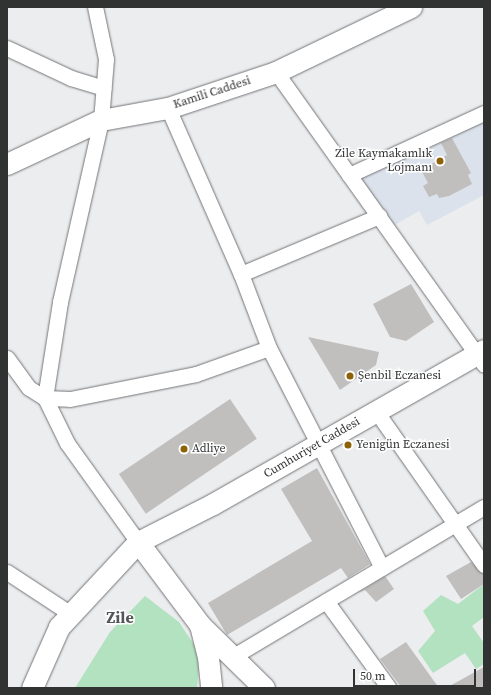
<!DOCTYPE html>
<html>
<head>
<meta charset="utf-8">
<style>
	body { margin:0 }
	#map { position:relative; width:491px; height:695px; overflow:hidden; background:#ecedef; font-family:"Source Serif 4",serif }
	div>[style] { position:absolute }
	.built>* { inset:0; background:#dce2eb }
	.green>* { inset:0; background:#b3e2c1 }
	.building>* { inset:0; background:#c1bfbe; transform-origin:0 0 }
	.roads { filter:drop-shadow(0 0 1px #737476) drop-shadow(0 0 1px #737476) }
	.street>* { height:15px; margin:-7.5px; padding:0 7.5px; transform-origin:7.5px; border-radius:7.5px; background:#fff }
	.secondary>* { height:21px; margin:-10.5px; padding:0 10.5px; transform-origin:10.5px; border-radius:10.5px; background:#fff }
	.dots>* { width:11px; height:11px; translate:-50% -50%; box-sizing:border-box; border:2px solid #fff; border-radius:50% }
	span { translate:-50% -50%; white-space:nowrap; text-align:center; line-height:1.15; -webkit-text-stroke:3px #fff; paint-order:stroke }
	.street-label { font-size:12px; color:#313232 }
	.poi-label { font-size:12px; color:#313232 }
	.right { translate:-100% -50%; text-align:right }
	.left { translate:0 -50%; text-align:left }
	.district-label { font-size:16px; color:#545657; font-weight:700 }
	.frame { position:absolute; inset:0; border:8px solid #313232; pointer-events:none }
	.scale { position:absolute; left:353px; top:669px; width:123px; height:18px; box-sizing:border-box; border:2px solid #313232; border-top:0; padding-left:5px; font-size:12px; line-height:14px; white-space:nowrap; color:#313232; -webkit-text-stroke:3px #fff; paint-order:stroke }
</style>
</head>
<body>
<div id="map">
	<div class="built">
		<div style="clip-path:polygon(484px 119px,484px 195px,427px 225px,419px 211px,393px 226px,358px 179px)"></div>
	</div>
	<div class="green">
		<div style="clip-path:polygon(484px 584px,484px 617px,472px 626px,484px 643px,484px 664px,476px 669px,465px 653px,433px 673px,418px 651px,435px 631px,423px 611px,441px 595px,458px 604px)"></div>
		<div style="clip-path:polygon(145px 596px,179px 622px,200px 654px,197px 688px,75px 688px,110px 632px)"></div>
	</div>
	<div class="building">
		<div style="clip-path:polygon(452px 138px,471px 173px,468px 175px,472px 184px,449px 196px,439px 198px,437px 194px,429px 197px,423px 186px,428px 183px,421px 170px,447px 155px,441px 143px)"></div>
		<div style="clip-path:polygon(411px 284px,434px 322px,406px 341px,390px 337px,373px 304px)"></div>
		<div style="clip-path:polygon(308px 337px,379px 352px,376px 365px,340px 390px)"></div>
		<div style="left:230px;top:399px;width:48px;height:134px;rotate:56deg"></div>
		<div style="clip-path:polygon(317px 468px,370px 564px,348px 578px,341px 568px,227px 635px,208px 603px,312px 541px,281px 489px)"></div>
		<div style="clip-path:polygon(471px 562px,484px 574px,484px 584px,461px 599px,446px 576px)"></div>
		<div style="clip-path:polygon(385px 576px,394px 589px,376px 602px,365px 590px,358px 593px)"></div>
		<div style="clip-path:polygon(406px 642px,439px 688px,402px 688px,380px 659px)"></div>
		<div style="clip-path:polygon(484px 667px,484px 688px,446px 688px)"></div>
	</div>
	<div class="roads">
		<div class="street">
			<div style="left:7px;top:48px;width:71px;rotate:25.1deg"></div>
			<div style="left:71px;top:78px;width:34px;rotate:17deg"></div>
			<div style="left:276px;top:72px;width:359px;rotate:54.6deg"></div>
			<div style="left:168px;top:108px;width:181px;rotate:66.3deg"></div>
			<div style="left:241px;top:274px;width:79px;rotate:69.3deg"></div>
			<div style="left:269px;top:348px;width:247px;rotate:62.8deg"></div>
			<div style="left:349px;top:175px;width:149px;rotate:-24.7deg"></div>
			<div style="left:241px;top:274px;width:150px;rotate:-22.8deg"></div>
			<div style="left:7px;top:358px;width:37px;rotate:54deg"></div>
			<div style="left:29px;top:388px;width:19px;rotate:32deg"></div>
			<div style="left:45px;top:398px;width:50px;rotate:63.9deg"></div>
			<div style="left:67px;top:443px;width:122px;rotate:54.4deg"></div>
			<div style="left:45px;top:398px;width:97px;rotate:-81.1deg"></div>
			<div style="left:60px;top:302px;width:187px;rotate:-77.3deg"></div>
			<div style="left:101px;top:120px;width:61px;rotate:-85.3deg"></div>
			<div style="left:106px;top:59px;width:53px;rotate:-101.9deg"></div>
			<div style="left:45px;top:398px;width:25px;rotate:2deg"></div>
			<div style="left:70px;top:399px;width:128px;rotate:-11.2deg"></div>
			<div style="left:196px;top:374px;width:77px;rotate:-19.6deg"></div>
			<div style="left:376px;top:411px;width:188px;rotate:55deg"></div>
			<div style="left:7px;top:572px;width:77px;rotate:33.3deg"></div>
			<div style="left:326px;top:601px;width:107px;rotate:54.1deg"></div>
			<div style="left:232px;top:657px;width:293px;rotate:-30.8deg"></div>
		</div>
		<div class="secondary">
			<div style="left:7px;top:164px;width:104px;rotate:-25.1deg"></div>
			<div style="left:101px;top:120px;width:68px;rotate:-10.2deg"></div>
			<div style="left:168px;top:108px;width:114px;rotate:-18.4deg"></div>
			<div style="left:276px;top:72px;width:150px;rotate:-25.7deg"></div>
			<div style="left:138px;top:542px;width:104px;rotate:53.2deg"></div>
			<div style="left:200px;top:625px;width:33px;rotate:76deg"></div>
			<div style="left:208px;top:657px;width:31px;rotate:84deg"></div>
			<div style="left:200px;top:625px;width:90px;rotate:44.5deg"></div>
			<div style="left:32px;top:688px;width:67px;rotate:-66.1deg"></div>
			<div style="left:59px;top:627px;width:116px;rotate:-47.1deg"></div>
			<div style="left:138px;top:542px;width:84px;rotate:-26.9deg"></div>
			<div style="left:213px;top:504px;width:312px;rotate:-29.6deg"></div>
		</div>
	</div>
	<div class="dots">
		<div style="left:440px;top:161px;background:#8d6106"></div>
		<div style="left:350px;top:376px;background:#8d6106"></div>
		<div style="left:348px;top:445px;background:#8d6106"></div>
		<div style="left:184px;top:449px;background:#8d6106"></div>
	</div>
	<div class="street-label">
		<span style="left:212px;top:93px;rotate:-18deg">Kamili Caddesi</span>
		<span style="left:312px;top:448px;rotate:-30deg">Cumhuriyet Caddesi</span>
	</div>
	<div class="poi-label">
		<span class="right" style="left:432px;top:161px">Zile Kaymakamlık<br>Lojmanı</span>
		<span class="left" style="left:358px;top:376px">Şenbil Eczanesi</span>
		<span class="left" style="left:356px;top:445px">Yenigün Eczanesi</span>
		<span class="left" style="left:192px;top:449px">Adliye</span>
	</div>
	<div class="district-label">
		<span style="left:120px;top:617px">Zile</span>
	</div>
	<div class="frame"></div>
	<div class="scale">50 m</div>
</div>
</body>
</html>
